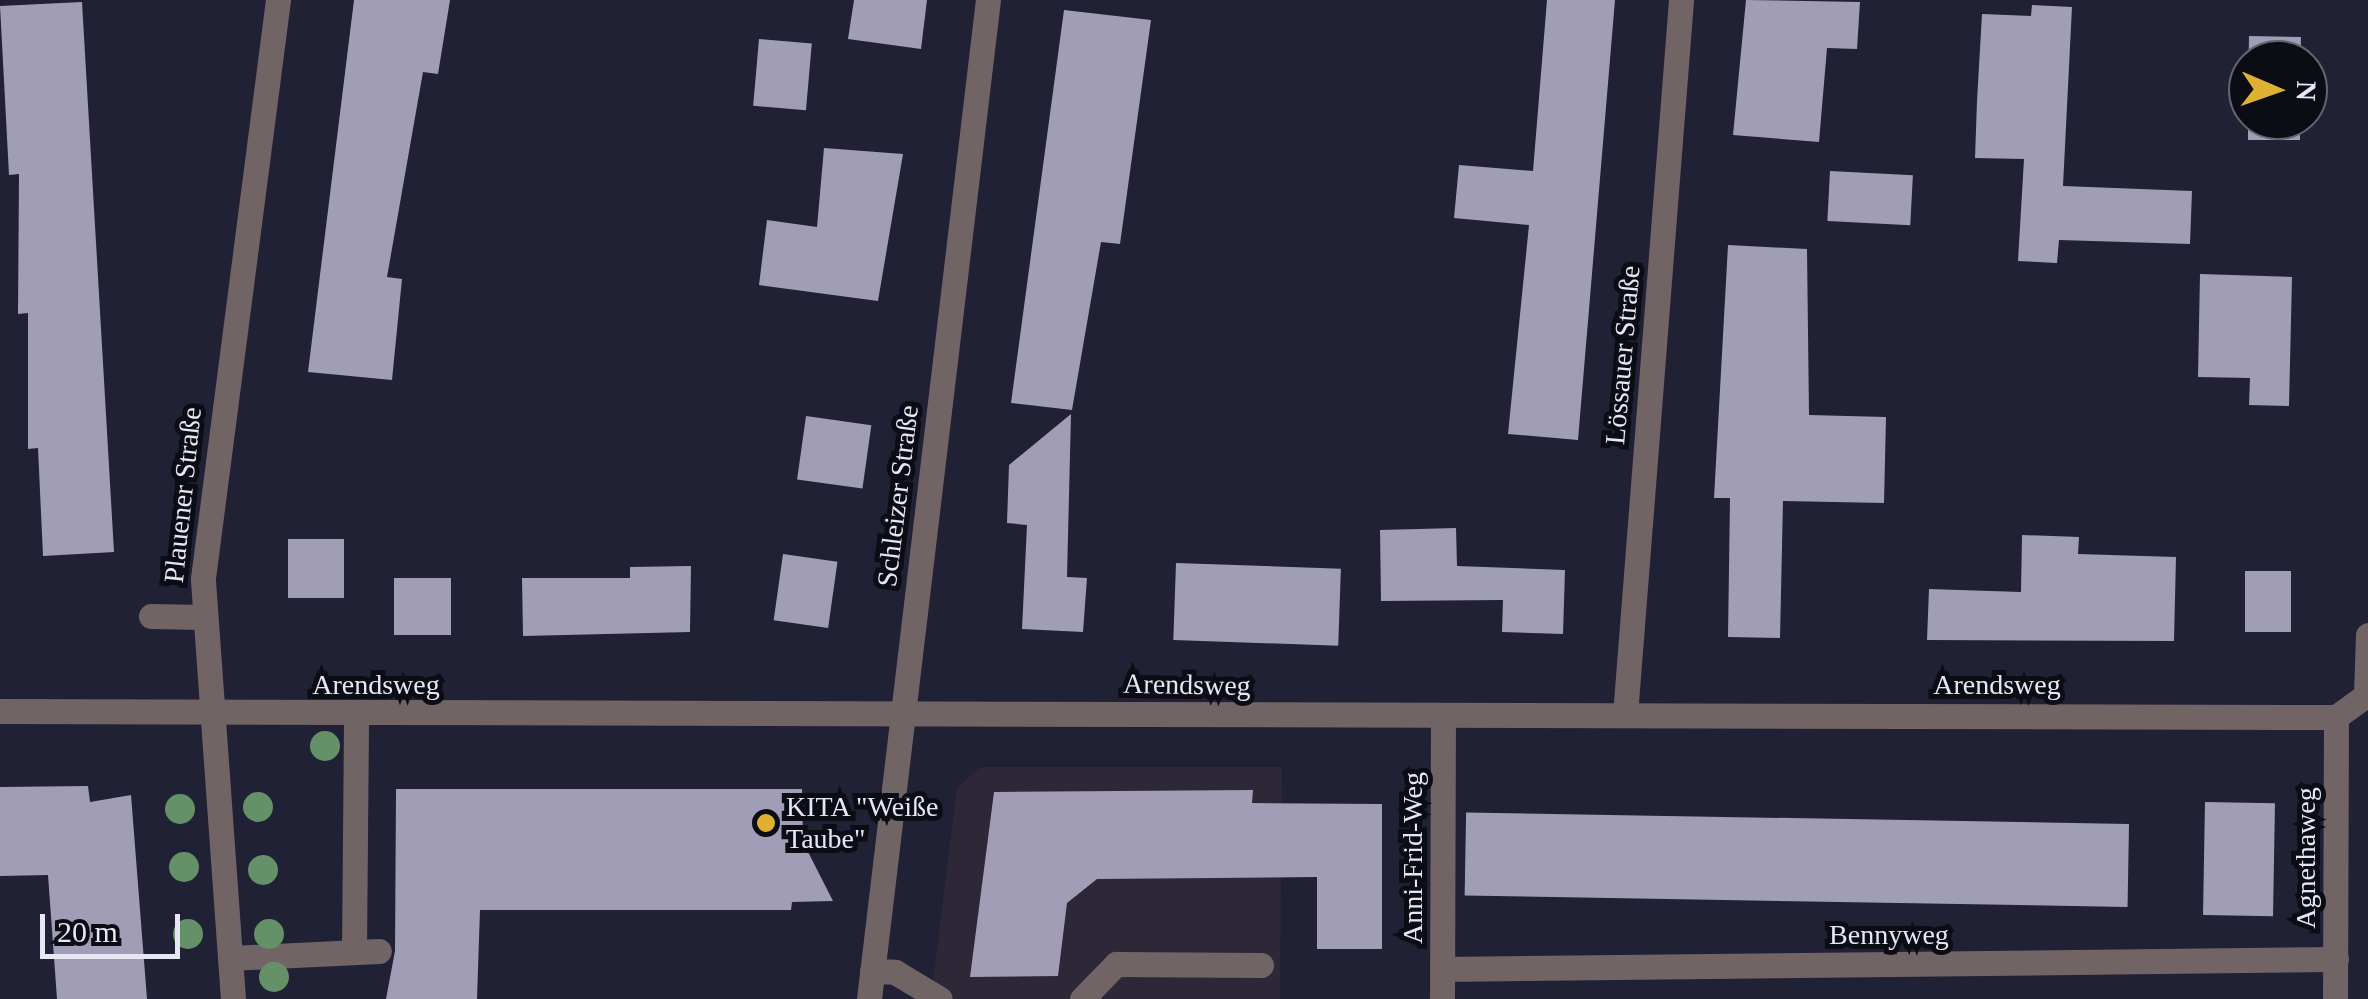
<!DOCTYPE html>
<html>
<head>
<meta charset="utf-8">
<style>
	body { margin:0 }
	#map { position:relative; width:2368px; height:999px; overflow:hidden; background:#202135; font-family:Georgia,serif }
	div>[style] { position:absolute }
	.commercial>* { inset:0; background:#2d2737 }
	.building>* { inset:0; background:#a29db6; transform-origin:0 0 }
	.minor>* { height:25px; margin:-12.5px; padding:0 12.5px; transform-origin:12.5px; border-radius:12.5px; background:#716465 }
	.trees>* { width:30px; height:30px; margin:-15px; border-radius:50%; background:#659168 }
	.dots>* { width:28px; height:28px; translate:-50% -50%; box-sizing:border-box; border:5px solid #0b0c14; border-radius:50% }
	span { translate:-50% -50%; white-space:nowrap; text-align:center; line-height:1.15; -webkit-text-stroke:10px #0b0c14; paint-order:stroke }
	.street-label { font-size:28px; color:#e5e7f4 }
	.poi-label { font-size:28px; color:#e5e7f4 }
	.left { translate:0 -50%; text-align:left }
	.north { position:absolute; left:2228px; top:40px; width:100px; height:100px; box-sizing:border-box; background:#0b0c14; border:2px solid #62646e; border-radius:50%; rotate:92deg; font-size:28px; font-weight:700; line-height:40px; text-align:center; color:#e5e7f4 }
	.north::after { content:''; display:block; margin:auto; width:35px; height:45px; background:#deb133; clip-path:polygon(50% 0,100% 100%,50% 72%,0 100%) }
	.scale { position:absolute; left:40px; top:914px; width:140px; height:45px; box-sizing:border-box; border:5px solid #e5e7f4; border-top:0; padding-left:12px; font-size:30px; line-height:35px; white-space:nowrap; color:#e5e7f4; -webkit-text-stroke:8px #0b0c14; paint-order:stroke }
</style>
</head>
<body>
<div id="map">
	<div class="commercial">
		<div style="clip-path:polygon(981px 767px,1282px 767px,1280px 999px,931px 999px,957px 787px)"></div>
	</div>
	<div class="building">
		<div style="clip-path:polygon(354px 0,450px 0,438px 74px,423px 72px,387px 277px,402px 279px,392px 380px,308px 372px)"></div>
		<div style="clip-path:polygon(854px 0,927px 0,921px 49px,848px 39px)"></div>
		<div style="clip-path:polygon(1547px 0,1615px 0,1578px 440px,1508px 434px,1529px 225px,1454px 218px,1459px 165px,1533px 171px)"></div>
		<div style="clip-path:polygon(1746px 0,1860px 2px,1857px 49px,1827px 48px,1819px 142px,1733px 135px)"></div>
		<div style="clip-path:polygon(82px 2px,114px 552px,43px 556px,38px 448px,28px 449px,28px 313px,18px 314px,19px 174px,9px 175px,0 6px)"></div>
		<div style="clip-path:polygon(2032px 5px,2072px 7px,2063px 186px,2192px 191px,2190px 244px,2059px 240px,2057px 263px,2018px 261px,2024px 159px,1975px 158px,1977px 101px,1982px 14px,2031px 16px)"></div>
		<div style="clip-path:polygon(1064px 10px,1151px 20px,1120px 244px,1101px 242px,1072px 410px,1011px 403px)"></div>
		<div style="left:2249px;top:36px;width:52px;height:24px;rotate:1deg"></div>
		<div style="left:759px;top:39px;width:53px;height:67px;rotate:5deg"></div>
		<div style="left:2248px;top:120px;width:52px;height:20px"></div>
		<div style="clip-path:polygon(824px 148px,903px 154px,878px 301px,759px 285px,767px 220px,817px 227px)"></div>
		<div style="left:1830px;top:171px;width:83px;height:50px;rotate:3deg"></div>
		<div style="clip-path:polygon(1728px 245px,1807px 249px,1809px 415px,1886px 417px,1884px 503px,1783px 501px,1780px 638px,1728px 637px,1730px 498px,1714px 498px)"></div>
		<div style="clip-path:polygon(2200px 274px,2292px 277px,2289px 406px,2249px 405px,2250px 378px,2198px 377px)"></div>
		<div style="clip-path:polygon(1071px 414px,1067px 577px,1087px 578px,1083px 632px,1022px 629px,1027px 525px,1007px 523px,1009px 465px)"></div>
		<div style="left:806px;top:416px;width:66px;height:64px;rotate:8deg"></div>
		<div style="clip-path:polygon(1456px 528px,1457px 566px,1565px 570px,1563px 634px,1502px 632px,1503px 600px,1381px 601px,1380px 530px)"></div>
		<div style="clip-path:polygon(2022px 535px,2079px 537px,2078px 554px,2176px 557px,2174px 641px,1927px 640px,1929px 589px,2021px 592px)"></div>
		<div style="left:288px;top:539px;width:56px;height:59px"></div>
		<div style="left:783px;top:554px;width:55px;height:67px;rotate:8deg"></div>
		<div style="left:1176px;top:563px;width:165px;height:77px;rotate:2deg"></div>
		<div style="clip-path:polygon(691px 566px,690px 632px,523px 636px,522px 578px,630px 578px,630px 567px)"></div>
		<div style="left:2245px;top:571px;width:46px;height:61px"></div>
		<div style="left:394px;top:578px;width:57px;height:57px"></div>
		<div style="clip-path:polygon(88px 786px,90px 802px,131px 795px,147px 999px,57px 999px,48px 875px,0 876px,0 787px)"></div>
		<div style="clip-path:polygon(396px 789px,802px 789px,803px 842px,833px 901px,792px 902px,791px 910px,480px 910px,477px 999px,386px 999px,395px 951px)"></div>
		<div style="clip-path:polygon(1253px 790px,1252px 803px,1382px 804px,1382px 949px,1317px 949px,1317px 877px,1097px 879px,1067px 903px,1058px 976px,970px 977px,994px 792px)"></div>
		<div style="left:2205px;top:802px;width:70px;height:113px;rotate:1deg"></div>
		<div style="left:2129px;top:824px;width:83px;height:663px;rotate:91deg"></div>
	</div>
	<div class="minor">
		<div style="left:151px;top:616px;width:52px;rotate:1.1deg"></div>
		<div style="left:0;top:711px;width:2336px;rotate:0.15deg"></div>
		<div style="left:2336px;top:717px;width:37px;rotate:-36deg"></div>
		<div style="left:2366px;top:695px;width:60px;rotate:-88.1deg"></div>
		<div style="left:1625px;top:715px;width:717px;rotate:-85.52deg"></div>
		<div style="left:354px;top:952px;width:237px;rotate:-89.5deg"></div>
		<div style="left:230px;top:958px;width:149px;rotate:-2.7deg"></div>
		<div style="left:1442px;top:969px;width:894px;rotate:-0.64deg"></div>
		<div style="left:872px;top:971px;width:23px;rotate:2deg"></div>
		<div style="left:895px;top:972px;width:52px;rotate:31deg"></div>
		<div style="left:233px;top:999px;width:422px;rotate:-94.1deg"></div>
		<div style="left:203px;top:578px;width:583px;rotate:-82.61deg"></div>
		<div style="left:869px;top:999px;width:1006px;rotate:-83.21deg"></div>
		<div style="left:1082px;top:999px;width:49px;rotate:-45.8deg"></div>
		<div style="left:1116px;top:964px;width:145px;rotate:0.4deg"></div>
		<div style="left:1442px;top:999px;width:281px;rotate:-89.8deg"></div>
		<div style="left:2335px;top:999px;width:282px;rotate:-89.8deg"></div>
	</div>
	<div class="trees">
		<div style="left:325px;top:746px"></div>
		<div style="left:258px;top:807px"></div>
		<div style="left:180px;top:809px"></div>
		<div style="left:184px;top:867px"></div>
		<div style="left:263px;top:870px"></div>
		<div style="left:188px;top:934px"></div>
		<div style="left:269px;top:934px"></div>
		<div style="left:274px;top:977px"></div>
	</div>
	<div class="dots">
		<div style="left:766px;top:823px;background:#deb133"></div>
	</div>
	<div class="street-label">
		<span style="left:1623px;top:355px;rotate:-85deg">Lössauer Straße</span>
		<span style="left:183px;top:495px;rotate:-84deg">Plauener Straße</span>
		<span style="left:898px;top:496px;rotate:-83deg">Schleizer Straße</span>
		<span style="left:376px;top:685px">Arendsweg</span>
		<span style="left:1187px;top:685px;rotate:1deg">Arendsweg</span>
		<span style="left:1997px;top:685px">Arendsweg</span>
		<span style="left:1413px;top:858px;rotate:-90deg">Anni-Frid-Weg</span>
		<span style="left:2306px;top:858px;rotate:-90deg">Agnethaweg</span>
		<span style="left:1889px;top:935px">Bennyweg</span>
	</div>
	<div class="poi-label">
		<span class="left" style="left:786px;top:823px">KITA "Weiße<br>Taube"</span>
	</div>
	<div class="north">N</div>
	<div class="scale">20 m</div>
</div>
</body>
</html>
